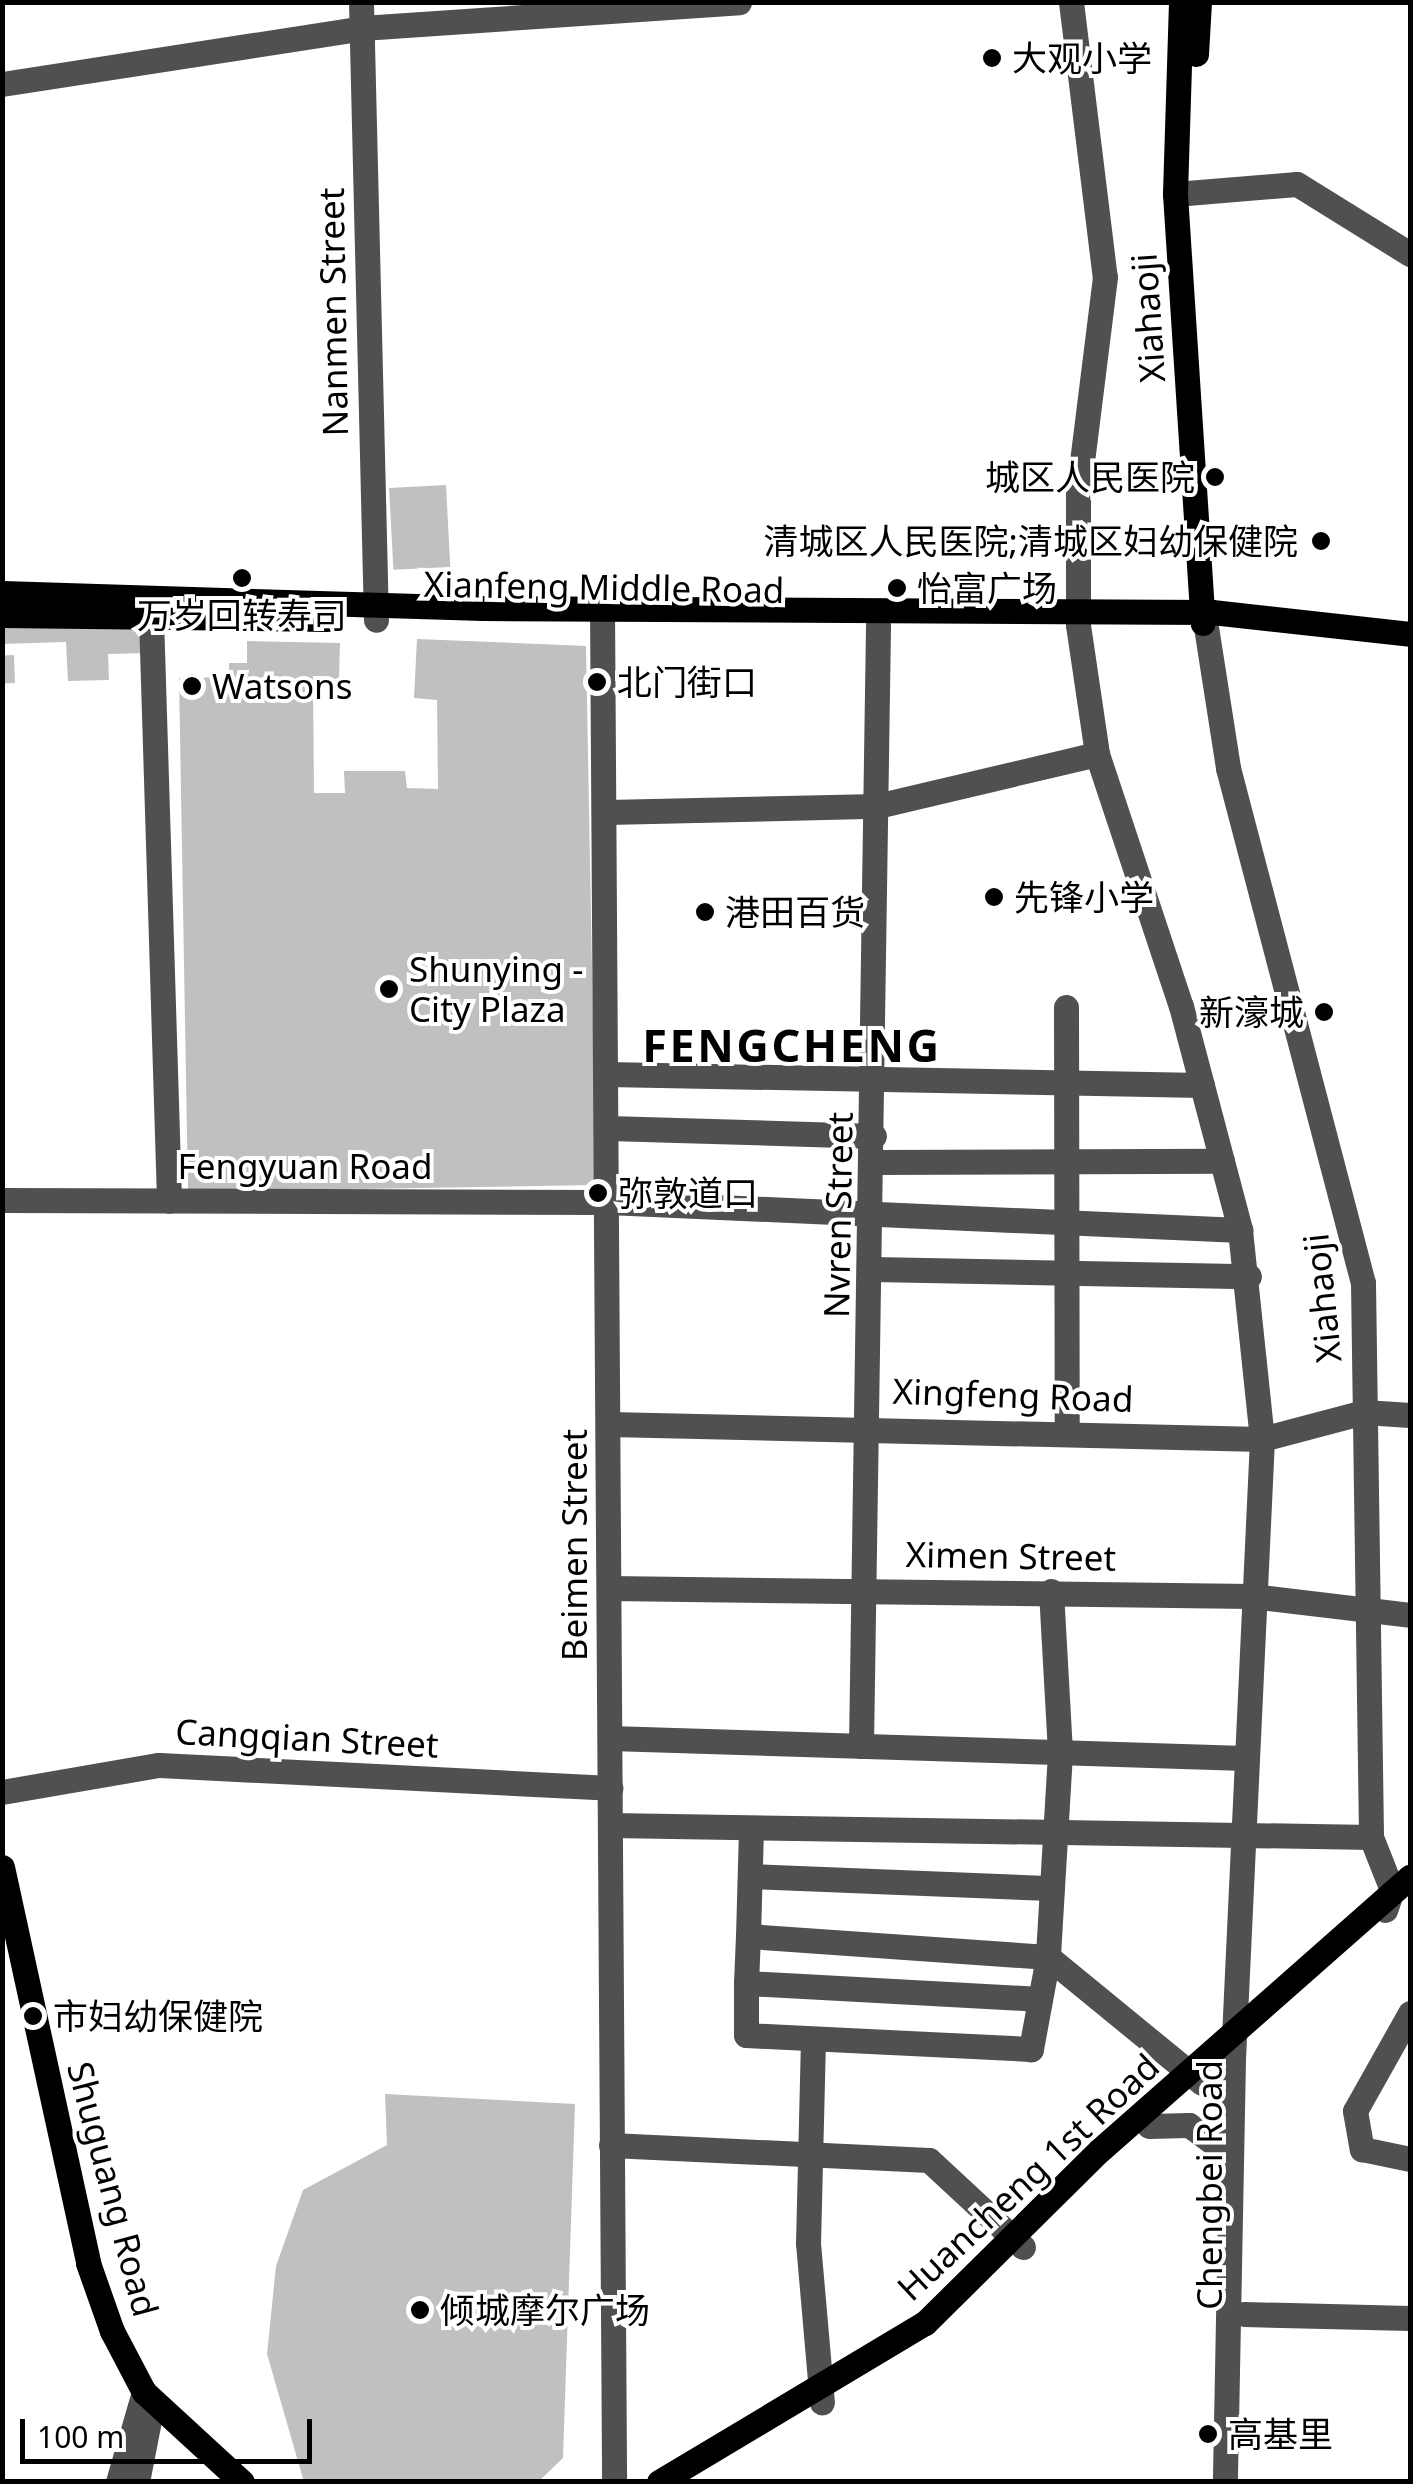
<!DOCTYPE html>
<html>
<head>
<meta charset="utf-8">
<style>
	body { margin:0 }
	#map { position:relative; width:1413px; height:2484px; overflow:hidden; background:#fff; font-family:"Noto Sans","Noto Sans SC",sans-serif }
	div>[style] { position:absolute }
	.building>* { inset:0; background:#c0c0c0; transform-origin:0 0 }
	.minor>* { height:25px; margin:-12.5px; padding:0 12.5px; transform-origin:12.5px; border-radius:12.5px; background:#505050 }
	.major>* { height:25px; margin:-12.5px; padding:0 12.5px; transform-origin:12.5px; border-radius:12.5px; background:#000 }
	.dots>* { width:28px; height:28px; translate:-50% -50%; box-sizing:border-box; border:5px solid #fff; border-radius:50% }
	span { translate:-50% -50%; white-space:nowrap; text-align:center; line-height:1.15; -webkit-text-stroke:8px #fff; paint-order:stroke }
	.poi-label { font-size:35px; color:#000 }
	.left { translate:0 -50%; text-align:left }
	.right { translate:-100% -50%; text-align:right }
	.street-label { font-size:35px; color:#000 }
	.district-label { font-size:45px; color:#000; font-weight:700; letter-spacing:2.5px }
	.frame { position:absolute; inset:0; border:5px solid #000; pointer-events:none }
	.scale { position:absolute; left:20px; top:2419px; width:292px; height:45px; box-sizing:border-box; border:5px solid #000; border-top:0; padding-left:12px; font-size:30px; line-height:35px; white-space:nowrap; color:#000; -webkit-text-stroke:8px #fff; paint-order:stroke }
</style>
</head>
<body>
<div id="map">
	<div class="building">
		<div style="left:446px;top:485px;width:82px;height:57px;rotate:87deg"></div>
		<div style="clip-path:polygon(148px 619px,149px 653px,108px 654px,109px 680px,68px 681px,66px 642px,2px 644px,2px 623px)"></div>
		<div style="clip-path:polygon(417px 639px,586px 646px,596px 1185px,188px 1192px,179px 678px,229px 677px,229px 663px,247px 663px,247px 641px,340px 643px,339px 679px,313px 678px,314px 793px,345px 793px,344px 771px,405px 771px,407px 788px,438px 789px,437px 700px,414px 698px)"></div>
		<div style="left:14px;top:655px;width:28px;height:12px;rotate:88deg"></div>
		<div style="clip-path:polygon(385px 2094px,575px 2104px,563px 2458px,538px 2482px,304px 2482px,267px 2354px,276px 2266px,303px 2190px,387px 2145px)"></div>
	</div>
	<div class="minor">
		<div style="left:361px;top:2px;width:618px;rotate:88.61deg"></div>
		<div style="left:1071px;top:2px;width:277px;rotate:83deg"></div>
		<div style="left:1105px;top:277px;width:219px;rotate:97.1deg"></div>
		<div style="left:1078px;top:494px;width:131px;rotate:90deg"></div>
		<div style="left:1078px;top:625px;width:130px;rotate:81.6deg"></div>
		<div style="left:1097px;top:754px;width:266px;rotate:71.6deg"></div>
		<div style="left:1181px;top:1006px;width:232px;rotate:75.2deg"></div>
		<div style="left:1240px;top:1230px;width:210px;rotate:84deg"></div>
		<div style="left:1262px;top:1439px;width:621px;rotate:92.68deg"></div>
		<div style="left:1233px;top:2059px;width:423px;rotate:91.1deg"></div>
		<div style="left:2px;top:84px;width:364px;rotate:-8.8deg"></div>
		<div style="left:362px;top:28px;width:378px;rotate:-3.9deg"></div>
		<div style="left:1175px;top:194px;width:122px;rotate:-4.7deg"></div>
		<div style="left:1297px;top:184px;width:133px;rotate:31.8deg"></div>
		<div style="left:602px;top:608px;width:1874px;rotate:89.63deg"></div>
		<div style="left:151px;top:617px;width:584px;rotate:88.23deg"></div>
		<div style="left:1206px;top:627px;width:143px;rotate:81.1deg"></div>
		<div style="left:1228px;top:768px;width:532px;rotate:75.31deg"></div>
		<div style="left:1363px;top:1283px;width:554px;rotate:89.17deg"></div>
		<div style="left:1371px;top:1837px;width:57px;rotate:68.4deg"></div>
		<div style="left:1392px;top:1890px;width:21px;rotate:109deg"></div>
		<div style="left:607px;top:812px;width:270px;rotate:-1.3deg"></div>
		<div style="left:877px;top:806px;width:226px;rotate:-13.3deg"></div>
		<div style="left:1066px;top:1007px;width:425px;rotate:89.9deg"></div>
		<div style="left:607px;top:1074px;width:595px;rotate:1.06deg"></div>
		<div style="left:608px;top:1128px;width:266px;rotate:1.7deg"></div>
		<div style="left:873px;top:1162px;width:349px;rotate:-0.2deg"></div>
		<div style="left:2px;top:1200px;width:606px;rotate:0.19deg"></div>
		<div style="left:608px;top:1202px;width:633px;rotate:2.54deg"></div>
		<div style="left:872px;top:1269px;width:377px;rotate:1.1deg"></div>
		<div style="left:609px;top:1424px;width:653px;rotate:1.32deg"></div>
		<div style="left:1262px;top:1439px;width:106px;rotate:-14.8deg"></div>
		<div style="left:1364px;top:1412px;width:46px;rotate:3.7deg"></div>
		<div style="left:609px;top:1588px;width:642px;rotate:0.71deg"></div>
		<div style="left:1251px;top:1596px;width:160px;rotate:6.8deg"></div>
		<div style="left:1051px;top:1591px;width:162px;rotate:86.8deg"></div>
		<div style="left:1060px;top:1753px;width:204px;rotate:93.4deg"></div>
		<div style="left:1048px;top:1957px;width:199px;rotate:39.3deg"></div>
		<div style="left:610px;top:1738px;width:635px;rotate:1.8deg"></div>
		<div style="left:861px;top:1746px;width:1121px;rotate:-89.13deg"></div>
		<div style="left:2px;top:1792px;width:159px;rotate:-9.8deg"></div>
		<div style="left:159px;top:1765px;width:452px;rotate:2.9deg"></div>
		<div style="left:610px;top:1825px;width:761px;rotate:0.9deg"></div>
		<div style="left:750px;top:1876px;width:302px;rotate:2.3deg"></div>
		<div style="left:748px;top:1936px;width:301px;rotate:4deg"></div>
		<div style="left:1048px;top:1957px;width:94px;rotate:100.5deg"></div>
		<div style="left:1031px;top:2049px;width:285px;rotate:-177.2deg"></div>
		<div style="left:746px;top:2035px;width:52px;rotate:-90deg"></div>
		<div style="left:746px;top:1983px;width:47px;rotate:-87.6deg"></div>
		<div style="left:748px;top:1936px;width:108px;rotate:-88.4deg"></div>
		<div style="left:746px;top:1983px;width:294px;rotate:3.1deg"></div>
		<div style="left:1410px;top:2013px;width:112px;rotate:119.3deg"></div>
		<div style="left:1355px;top:2111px;width:39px;rotate:80deg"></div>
		<div style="left:1362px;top:2149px;width:49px;rotate:11.8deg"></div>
		<div style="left:813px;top:2039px;width:204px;rotate:91.4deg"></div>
		<div style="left:808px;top:2243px;width:160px;rotate:85deg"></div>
		<div style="left:1149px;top:2126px;width:40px;rotate:-1.4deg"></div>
		<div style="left:1189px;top:2125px;width:52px;rotate:36.4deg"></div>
		<div style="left:611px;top:2145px;width:318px;rotate:2.7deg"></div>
		<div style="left:929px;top:2160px;width:128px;rotate:42.8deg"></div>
		<div style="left:1244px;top:2314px;width:166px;rotate:1.4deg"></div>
		<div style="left:118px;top:2482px;width:94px;rotate:-73.9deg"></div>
		<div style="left:137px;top:2482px;width:63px;rotate:-79deg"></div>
		<div style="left:149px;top:2420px;width:28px;rotate:-100deg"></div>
	</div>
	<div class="major">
		<div style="left:1181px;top:2px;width:192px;rotate:91.8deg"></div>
		<div style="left:1175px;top:194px;width:430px;rotate:86.3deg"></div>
		<div style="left:1196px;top:54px;width:52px;rotate:-86.7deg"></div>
		<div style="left:2px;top:593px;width:481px;rotate:1.8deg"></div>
		<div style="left:483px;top:608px;width:729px;rotate:0.31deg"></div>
		<div style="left:1212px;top:612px;width:199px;rotate:6.3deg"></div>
		<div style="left:2px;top:615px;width:325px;rotate:0.7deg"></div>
		<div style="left:2px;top:1867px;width:405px;rotate:77.7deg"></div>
		<div style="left:88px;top:2263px;width:72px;rotate:70.6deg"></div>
		<div style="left:112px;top:2331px;width:69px;rotate:62.3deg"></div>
		<div style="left:144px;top:2392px;width:133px;rotate:42.6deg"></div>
		<div style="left:659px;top:2482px;width:310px;rotate:-30.9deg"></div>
		<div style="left:925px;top:2323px;width:246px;rotate:-44.7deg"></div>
		<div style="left:1100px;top:2150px;width:413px;rotate:-41.4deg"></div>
	</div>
	<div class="dots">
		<div style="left:992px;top:58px;background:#000"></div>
		<div style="left:1215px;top:477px;background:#000"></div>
		<div style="left:1321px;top:541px;background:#000"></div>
		<div style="left:242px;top:578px;background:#000"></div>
		<div style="left:897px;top:588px;background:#000"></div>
		<div style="left:597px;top:682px;background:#000"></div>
		<div style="left:192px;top:686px;background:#000"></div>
		<div style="left:994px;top:897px;background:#000"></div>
		<div style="left:705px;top:912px;background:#000"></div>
		<div style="left:389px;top:989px;background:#000"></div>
		<div style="left:1324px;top:1012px;background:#000"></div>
		<div style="left:598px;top:1193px;background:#000"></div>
		<div style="left:33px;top:2016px;background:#000"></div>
		<div style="left:420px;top:2310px;background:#000"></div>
		<div style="left:1208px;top:2434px;background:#000"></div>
	</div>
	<div class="poi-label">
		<span class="left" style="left:1012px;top:58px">大观小学</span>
		<span class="right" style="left:1195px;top:477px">城区人民医院</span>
		<span class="right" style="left:1298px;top:541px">清城区人民医院;清城区妇幼保健院</span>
		<span class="left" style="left:917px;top:588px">怡富广场</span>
		<span style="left:242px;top:615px">万岁回转寿司</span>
		<span class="left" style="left:617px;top:682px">北门街口</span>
		<span class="left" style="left:212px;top:686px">Watsons</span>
		<span class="left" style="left:1014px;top:897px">先锋小学</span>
		<span class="left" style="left:725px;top:912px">港田百货</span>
		<span class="left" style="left:409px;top:989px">Shunying -<br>City Plaza</span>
		<span class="right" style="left:1304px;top:1012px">新濠城</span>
		<span class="left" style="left:618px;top:1193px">弥敦道口</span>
		<span class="left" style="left:53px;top:2016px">市妇幼保健院</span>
		<span class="left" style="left:440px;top:2310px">倾城摩尔广场</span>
		<span class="left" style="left:1228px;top:2434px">高基里</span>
	</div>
	<div class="street-label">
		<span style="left:333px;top:312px;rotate:-91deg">Nanmen Street</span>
		<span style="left:1148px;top:318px;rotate:-94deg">Xiahaoji</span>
		<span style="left:604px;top:587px;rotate:1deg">Xianfeng Middle Road</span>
		<span style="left:305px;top:1166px">Fengyuan Road</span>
		<span style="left:838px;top:1215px;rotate:-89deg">Nvren Street</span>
		<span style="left:1322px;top:1298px;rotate:-96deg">Xiahaoji</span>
		<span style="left:1013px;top:1395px;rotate:2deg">Xingfeng Road</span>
		<span style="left:574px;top:1545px;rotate:-90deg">Beimen Street</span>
		<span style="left:1011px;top:1556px;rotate:1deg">Ximen Street</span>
		<span style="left:307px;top:1738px;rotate:3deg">Cangqian Street</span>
		<span style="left:1028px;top:2177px;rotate:-43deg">Huancheng 1st Road</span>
		<span style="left:1209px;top:2185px;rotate:-90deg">Chengbei Road</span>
		<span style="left:113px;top:2189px;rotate:75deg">Shuguang Road</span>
	</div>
	<div class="district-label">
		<span style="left:792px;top:1045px">FENGCHENG</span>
	</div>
	<div class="frame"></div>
	<div class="scale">100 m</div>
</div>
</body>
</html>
